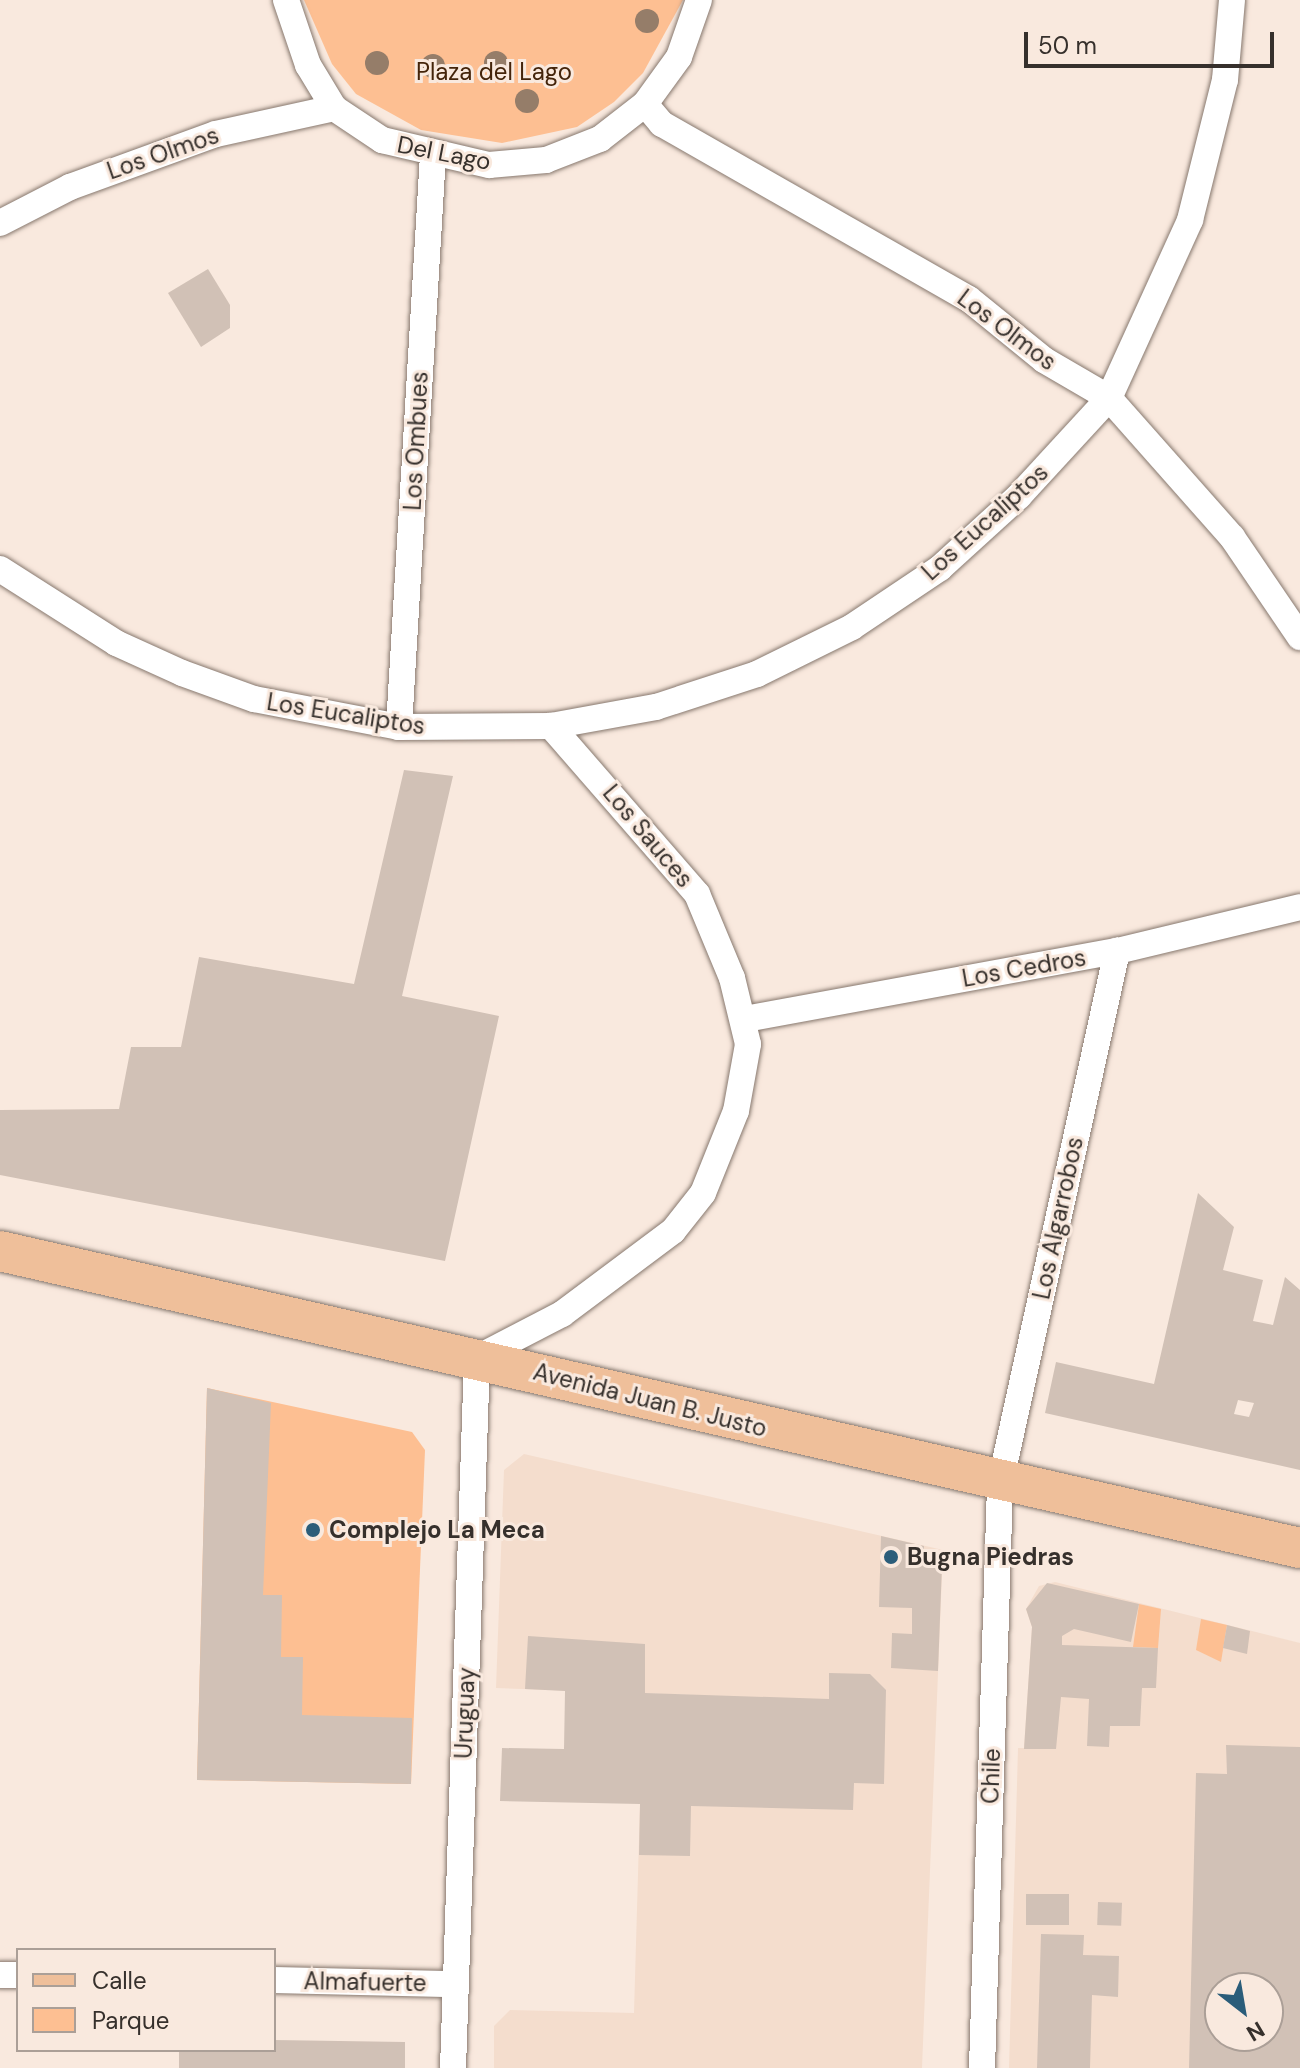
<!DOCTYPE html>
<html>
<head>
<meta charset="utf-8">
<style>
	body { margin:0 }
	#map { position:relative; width:1300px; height:2068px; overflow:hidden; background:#f9e9de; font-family:"DM Sans",sans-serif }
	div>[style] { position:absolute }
	.built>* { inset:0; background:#f4ddcd }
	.green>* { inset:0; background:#fdbf92 }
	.building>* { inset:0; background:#d1c1b6; transform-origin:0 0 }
	.roads { filter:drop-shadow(0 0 2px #87786e) drop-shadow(0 0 2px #87786e) }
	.minor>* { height:26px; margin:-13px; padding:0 13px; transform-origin:13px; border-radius:13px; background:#fff }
	.primary>* { height:40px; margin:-20px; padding:0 20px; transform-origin:20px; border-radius:20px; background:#efbf9a }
	.trees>* { width:24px; height:24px; margin:-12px; border-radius:50%; background:#957d69 }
	.dots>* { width:22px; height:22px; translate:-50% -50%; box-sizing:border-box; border:4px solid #f9e9de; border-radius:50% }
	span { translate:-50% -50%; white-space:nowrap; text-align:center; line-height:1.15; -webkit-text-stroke:6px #f9e9de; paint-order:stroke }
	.park-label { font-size:24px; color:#44240a }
	.street-label { font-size:24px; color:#36302c }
	.poi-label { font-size:24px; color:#36302c; font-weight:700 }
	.left { translate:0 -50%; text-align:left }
	.legend { position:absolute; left:16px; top:1948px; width:260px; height:104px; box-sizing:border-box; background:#f9e9de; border:2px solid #ab9f97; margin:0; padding:10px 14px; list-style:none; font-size:24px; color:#36302c }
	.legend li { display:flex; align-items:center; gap:16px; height:40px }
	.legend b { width:40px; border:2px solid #ab9f97 }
	.north { position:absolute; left:1204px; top:1972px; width:80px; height:80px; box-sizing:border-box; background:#f9e9de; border:2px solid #ab9f97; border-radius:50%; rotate:149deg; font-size:22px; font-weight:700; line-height:32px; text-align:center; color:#36302c }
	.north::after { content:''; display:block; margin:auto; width:28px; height:36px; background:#2b5d7a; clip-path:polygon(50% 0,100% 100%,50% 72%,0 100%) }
	.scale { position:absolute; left:1024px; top:32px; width:250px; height:36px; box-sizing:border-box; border:4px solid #36302c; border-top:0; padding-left:10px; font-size:24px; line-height:28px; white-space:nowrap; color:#36302c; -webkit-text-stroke:6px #f9e9de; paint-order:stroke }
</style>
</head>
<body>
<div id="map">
	<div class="built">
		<div style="clip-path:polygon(524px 1454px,943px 1550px,922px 2068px,494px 2068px,494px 2026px,510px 2010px,634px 2013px,640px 1804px,694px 1695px,496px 1688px,504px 1470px)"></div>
		<div style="clip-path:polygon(evenodd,1055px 1582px,1300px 1643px,1300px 2068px,1009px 2068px,1018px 1748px,1024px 1748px,1032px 1627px,1026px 1609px,1039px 1586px,1055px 1582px,1220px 1988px,1268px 1988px,1268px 2036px,1220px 2036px,1220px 1988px)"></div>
	</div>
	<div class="green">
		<div style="clip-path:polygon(304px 0,683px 0,643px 73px,614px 102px,577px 127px,502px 143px,421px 130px,356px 94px,332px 64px)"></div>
		<div style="clip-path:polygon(207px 1388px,412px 1432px,425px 1450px,411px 1784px,197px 1780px)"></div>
		<div style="clip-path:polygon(1139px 1604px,1161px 1609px,1158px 1648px,1133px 1647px)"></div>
		<div style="clip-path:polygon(1201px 1619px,1227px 1625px,1221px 1662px,1196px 1650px)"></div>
	</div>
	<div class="building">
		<div style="clip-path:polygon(208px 269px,230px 305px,230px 328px,201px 347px,168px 293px)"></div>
		<div style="clip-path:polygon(404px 770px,453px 776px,402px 996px,499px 1016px,445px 1261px,0 1175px,0 1110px,119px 1109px,131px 1047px,181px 1047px,199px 957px,354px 984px)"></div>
		<div style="clip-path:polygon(evenodd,1198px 1193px,1234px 1227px,1223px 1270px,1263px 1280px,1253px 1321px,1273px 1325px,1285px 1277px,1300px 1290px,1300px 1470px,1045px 1413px,1056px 1362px,1154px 1384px,1198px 1193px,1238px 1400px,1254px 1403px,1249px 1417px,1234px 1414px,1238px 1400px)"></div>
		<div style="clip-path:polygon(207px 1388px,271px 1403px,263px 1595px,282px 1595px,281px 1657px,303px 1657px,302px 1715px,412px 1718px,411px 1784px,197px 1780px)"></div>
		<div style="clip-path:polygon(881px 1536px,924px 1546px,923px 1562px,942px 1565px,938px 1671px,891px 1668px,892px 1633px,912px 1634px,912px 1608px,879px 1607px)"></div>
		<div style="clip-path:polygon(1047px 1583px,1139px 1604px,1131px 1642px,1074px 1629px,1062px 1636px,1062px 1645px,1158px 1648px,1156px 1688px,1142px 1688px,1140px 1726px,1110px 1726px,1109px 1747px,1087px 1746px,1089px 1699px,1061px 1697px,1056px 1749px,1024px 1749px,1032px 1627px,1026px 1609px)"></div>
		<div style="clip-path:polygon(1227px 1625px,1250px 1631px,1247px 1654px,1223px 1648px)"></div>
		<div style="clip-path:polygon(528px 1636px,645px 1644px,645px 1693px,829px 1699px,829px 1673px,870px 1674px,886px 1690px,884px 1784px,854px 1783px,853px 1810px,691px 1806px,690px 1856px,639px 1855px,640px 1804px,500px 1801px,502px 1748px,564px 1749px,565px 1691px,525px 1689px)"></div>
		<div style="clip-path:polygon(evenodd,1226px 1745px,1300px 1747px,1300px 2068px,1189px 2068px,1196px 1773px,1227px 1774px,1226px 1745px,1220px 1988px,1268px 1988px,1268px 2036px,1220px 2036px,1220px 1988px)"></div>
		<div style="left:1026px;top:1894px;width:43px;height:31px"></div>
		<div style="left:1098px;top:1902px;width:24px;height:23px;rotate:2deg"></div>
		<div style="clip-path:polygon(1041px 1934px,1084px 1935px,1083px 1955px,1119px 1956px,1118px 1997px,1092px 1995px,1090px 2068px,1037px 2068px)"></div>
		<div style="clip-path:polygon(274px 2040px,405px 2042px,405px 2068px,179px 2068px,179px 2050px,274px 2050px)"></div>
	</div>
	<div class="roads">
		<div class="minor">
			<div style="left:286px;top:0;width:69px;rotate:71.3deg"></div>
			<div style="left:308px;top:65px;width:50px;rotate:58.8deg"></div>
			<div style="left:334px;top:108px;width:58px;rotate:33.7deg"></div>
			<div style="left:382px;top:140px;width:110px;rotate:13.2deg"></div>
			<div style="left:489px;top:165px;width:57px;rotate:-5deg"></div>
			<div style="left:546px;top:160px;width:58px;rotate:-21.3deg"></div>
			<div style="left:600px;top:139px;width:57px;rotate:-37.9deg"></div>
			<div style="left:645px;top:104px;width:58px;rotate:-54.1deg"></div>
			<div style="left:679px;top:57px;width:60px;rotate:-70.7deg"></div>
			<div style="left:645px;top:104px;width:26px;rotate:50deg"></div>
			<div style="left:662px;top:124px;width:353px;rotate:29.7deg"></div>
			<div style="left:969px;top:299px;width:97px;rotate:39.1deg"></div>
			<div style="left:1044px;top:360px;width:75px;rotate:30.3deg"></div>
			<div style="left:1109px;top:398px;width:186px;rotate:48.5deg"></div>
			<div style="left:1232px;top:537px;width:121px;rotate:55.8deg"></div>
			<div style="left:0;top:223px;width:79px;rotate:-27.2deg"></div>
			<div style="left:70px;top:187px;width:155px;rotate:-20deg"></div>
			<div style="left:216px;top:134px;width:121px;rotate:-12.4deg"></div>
			<div style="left:0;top:569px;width:138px;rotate:32.5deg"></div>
			<div style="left:116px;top:643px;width:72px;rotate:24.4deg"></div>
			<div style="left:182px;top:673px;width:77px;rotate:19.9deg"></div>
			<div style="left:254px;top:699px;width:148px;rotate:10.9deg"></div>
			<div style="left:399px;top:727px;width:152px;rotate:-0.4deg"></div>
			<div style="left:551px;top:726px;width:107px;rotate:-10.3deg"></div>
			<div style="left:656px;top:707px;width:106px;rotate:-18.1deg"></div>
			<div style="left:757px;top:674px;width:106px;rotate:-26.3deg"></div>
			<div style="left:852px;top:627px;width:106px;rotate:-33.8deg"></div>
			<div style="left:940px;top:568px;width:107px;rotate:-42.3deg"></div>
			<div style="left:1019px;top:496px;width:133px;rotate:-47.4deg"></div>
			<div style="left:1109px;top:398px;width:196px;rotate:-65.5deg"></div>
			<div style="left:1190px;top:220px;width:144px;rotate:-76deg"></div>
			<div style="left:1225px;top:80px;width:80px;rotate:-85deg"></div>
			<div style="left:399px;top:727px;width:573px;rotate:-86.6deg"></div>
			<div style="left:745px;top:1019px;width:378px;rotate:-10.4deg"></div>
			<div style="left:1117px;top:951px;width:188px;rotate:-13.5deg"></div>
			<div style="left:0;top:1975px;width:18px"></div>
			<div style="left:274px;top:1980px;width:182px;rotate:1.3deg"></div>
			<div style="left:453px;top:2068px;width:710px;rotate:-88.06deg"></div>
			<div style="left:477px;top:1358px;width:96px;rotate:-27.4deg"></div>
			<div style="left:562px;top:1314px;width:139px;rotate:-36.8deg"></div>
			<div style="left:673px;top:1231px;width:48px;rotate:-51.7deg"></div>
			<div style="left:703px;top:1193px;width:88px;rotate:-68.1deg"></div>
			<div style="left:736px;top:1111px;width:68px;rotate:-79.8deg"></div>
			<div style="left:748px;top:1044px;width:68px;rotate:-103.6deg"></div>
			<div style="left:732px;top:978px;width:91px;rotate:-112.6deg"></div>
			<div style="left:697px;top:894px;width:223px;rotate:-131deg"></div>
			<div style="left:982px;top:2068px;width:584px;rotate:-88.23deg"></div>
			<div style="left:1000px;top:1484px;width:546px;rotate:-77.62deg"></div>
		</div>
		<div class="primary">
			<div style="left:0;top:1251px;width:1333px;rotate:12.87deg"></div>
		</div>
	</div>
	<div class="trees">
		<div style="left:647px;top:21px"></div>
		<div style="left:377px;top:63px"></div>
		<div style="left:496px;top:63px"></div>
		<div style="left:433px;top:66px"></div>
		<div style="left:527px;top:101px"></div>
	</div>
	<div class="dots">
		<div style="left:313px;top:1530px;background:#2b5d7a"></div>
		<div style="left:891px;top:1557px;background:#2b5d7a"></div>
	</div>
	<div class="park-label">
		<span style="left:494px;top:72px">Plaza del Lago</span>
	</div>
	<div class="street-label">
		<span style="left:163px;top:153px;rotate:-19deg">Los Olmos</span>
		<span style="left:444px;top:153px;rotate:11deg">Del Lago</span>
		<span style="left:1007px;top:330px;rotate:37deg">Los Olmos</span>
		<span style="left:416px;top:441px;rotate:-87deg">Los Ombues</span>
		<span style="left:985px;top:522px;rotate:-42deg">Los Eucaliptos</span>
		<span style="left:346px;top:714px;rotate:9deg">Los Eucaliptos</span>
		<span style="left:648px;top:836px;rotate:50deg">Los Sauces</span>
		<span style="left:1024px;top:968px;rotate:-10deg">Los Cedros</span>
		<span style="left:1058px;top:1218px;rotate:-78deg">Los Algarrobos</span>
		<span style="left:650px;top:1400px;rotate:14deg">Avenida Juan B. Justo</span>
		<span style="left:465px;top:1713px;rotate:-88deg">Uruguay</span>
		<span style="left:991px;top:1776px;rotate:-88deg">Chile</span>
		<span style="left:365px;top:1982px;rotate:1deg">Almafuerte</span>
	</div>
	<div class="poi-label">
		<span class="left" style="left:329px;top:1530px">Complejo La Meca</span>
		<span class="left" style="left:907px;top:1557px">Bugna Piedras</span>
	</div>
	<ul class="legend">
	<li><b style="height:10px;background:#efbf9a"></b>Calle</li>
	<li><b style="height:22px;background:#fdbf92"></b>Parque</li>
	</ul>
	<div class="north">N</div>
	<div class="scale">50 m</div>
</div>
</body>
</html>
